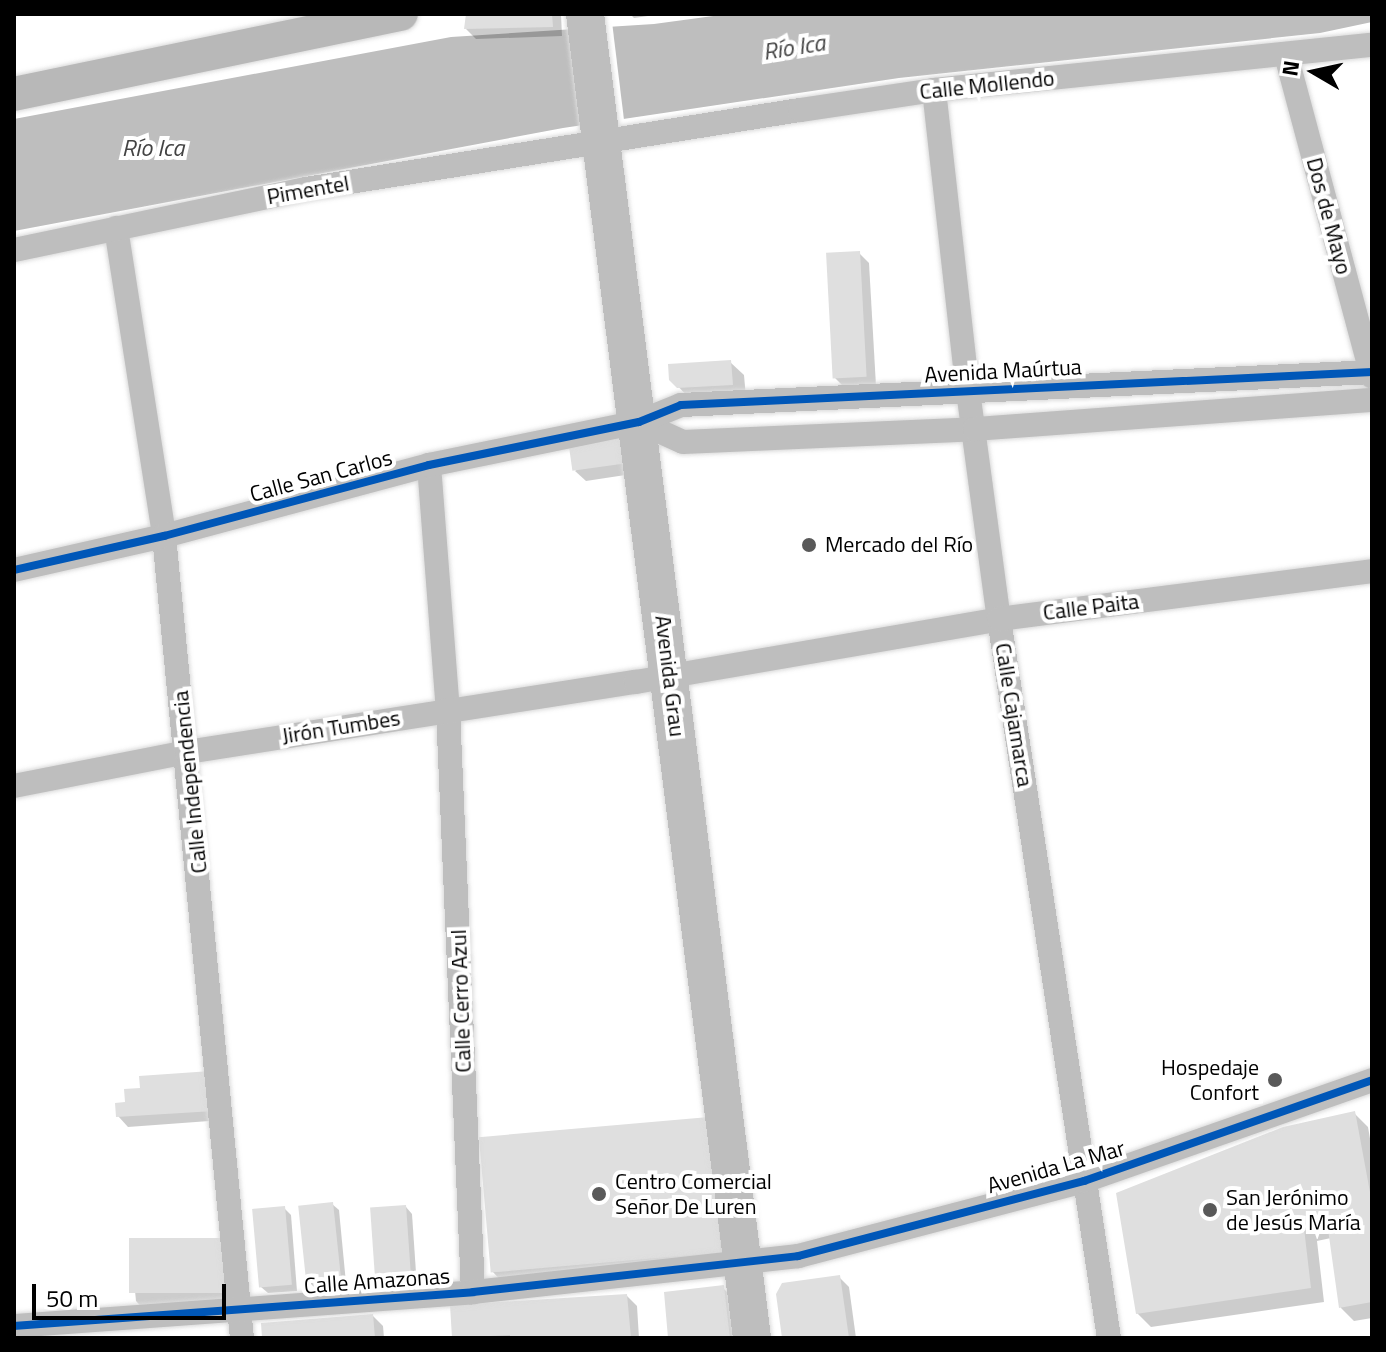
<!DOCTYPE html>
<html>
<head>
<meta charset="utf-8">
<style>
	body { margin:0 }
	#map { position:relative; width:1386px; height:1352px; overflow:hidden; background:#fff; font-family:"Titillium Web",sans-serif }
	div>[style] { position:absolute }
	.water>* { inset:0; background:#bebebe }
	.pier>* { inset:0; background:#fff; transform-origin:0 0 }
	.shadow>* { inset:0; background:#0003 }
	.building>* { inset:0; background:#dfdfdf; transform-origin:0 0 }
	.roads { filter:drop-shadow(0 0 2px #dbdbdb) drop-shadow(0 0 2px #dbdbdb) }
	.street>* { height:24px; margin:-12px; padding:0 12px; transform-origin:12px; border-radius:12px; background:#bebebe }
	.secondary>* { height:34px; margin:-17px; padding:0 17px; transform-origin:17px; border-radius:17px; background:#b8b8b8 }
	.primary>* { height:38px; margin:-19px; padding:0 19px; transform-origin:19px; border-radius:19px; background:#bebebe }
	.cycleway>* { height:8px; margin:-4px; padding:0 4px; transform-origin:4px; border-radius:4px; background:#0057b8 }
	.dots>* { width:22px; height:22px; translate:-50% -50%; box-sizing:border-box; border:4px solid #fff; border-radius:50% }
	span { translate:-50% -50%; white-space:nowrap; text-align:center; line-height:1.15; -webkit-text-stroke:8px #fff; paint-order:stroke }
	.street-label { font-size:22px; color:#000 }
	.poi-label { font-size:22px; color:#000 }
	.left { translate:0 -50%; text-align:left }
	.right { translate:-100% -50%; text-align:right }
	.water-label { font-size:24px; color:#434343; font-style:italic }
	.frame { position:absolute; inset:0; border:16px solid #000; pointer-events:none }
	.north { position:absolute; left:1274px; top:32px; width:80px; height:80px; -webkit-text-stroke:6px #fff; paint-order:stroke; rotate:279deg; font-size:22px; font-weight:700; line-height:32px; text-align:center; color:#000 }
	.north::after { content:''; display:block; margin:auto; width:28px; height:36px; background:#000; clip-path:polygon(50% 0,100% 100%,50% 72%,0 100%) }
	.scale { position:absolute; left:32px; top:1284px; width:194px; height:36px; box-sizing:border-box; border:4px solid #000; border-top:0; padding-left:10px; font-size:24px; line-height:28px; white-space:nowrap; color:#000; -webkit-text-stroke:6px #fff; paint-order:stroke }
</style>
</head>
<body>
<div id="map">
	<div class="water">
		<div style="clip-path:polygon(728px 14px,1372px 14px,1372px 22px,1320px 33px,899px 78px,563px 128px,14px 231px,14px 119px,451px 37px,654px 24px)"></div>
	</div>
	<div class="pier">
		<div style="left:612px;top:22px;width:100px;height:32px;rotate:83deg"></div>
	</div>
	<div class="shadow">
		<div style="clip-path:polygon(468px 14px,561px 14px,562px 36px,476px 39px,466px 29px)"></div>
		<div style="clip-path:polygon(630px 14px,655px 14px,655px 15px,634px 18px)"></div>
		<div style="clip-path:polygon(859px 253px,869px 263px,876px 386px,845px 388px,835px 378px)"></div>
		<div style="clip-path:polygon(730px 362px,744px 375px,746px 398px,692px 401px,671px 379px)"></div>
		<div style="clip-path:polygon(618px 438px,628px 448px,632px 474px,586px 481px,575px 471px)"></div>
		<div style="clip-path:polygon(210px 1073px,223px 1120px,128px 1127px,118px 1116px)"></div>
		<div style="clip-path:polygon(1354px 1113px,1368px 1127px,1372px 1150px,1372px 1318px,1354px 1321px,1341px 1308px,1331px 1238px,1317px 1241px,1324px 1302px,1151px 1327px,1137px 1313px)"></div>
		<div style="clip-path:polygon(708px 1119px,732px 1266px,505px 1285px,492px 1271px)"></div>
		<div style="clip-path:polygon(332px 1204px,339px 1210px,346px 1283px,314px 1287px,307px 1280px)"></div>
		<div style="clip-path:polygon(406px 1207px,412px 1214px,417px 1287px,384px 1289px,378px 1283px)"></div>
		<div style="clip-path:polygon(284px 1208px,291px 1215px,297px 1291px,268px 1293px,261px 1287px)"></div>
		<div style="clip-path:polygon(131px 1250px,245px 1302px,146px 1312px,136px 1301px)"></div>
		<div style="clip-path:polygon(839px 1277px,849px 1287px,856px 1338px,784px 1338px)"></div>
		<div style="clip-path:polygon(723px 1288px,733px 1298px,738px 1338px,670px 1338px)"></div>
		<div style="clip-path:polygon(627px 1296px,637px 1306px,639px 1338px,454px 1338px,452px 1307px)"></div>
		<div style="clip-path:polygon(373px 1316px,383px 1326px,384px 1338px,264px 1338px)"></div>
	</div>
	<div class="building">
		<div style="clip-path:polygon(466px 14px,552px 14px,553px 27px,464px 29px)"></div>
		<div style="left:860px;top:251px;width:126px;height:34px;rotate:87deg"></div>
		<div style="clip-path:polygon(731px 360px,733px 385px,677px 388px,669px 380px,668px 364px)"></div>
		<div style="left:619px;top:436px;width:28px;height:51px;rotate:82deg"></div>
		<div style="clip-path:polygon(211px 1071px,214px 1111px,116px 1117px,115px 1103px,125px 1102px,124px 1089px,140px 1088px,139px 1076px)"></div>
		<div style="clip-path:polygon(1355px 1111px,1372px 1203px,1372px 1302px,1339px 1308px,1327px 1222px,1304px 1228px,1311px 1288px,1136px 1314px,1116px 1193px,1283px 1127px)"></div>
		<div style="left:709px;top:1117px;width:136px;height:231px;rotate:85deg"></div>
		<div style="left:333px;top:1202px;width:76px;height:35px;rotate:84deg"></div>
		<div style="left:406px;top:1205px;width:76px;height:36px;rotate:86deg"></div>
		<div style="left:285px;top:1206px;width:79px;height:33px;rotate:85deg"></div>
		<div style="left:235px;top:1238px;width:55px;height:106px;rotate:90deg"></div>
		<div style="clip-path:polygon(840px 1275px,849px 1338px,782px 1338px,776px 1294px,782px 1283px)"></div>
		<div style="clip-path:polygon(724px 1285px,730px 1338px,668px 1338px,664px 1292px)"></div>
		<div style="clip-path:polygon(627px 1294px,631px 1338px,510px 1338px,510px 1335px,452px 1338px,450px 1305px)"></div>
		<div style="clip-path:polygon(373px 1314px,375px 1338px,262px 1338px,261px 1323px)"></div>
	</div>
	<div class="roads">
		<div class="street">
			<div style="left:1286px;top:55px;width:333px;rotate:75deg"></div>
			<div style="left:934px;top:90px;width:303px;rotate:83.6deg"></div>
			<div style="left:968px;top:391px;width:230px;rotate:82.3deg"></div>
			<div style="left:999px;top:619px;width:727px;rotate:81.3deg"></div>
			<div style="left:116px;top:228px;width:312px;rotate:81.1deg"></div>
			<div style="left:164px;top:536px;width:806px;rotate:84.45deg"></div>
			<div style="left:14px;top:250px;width:298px;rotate:-11.8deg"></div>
			<div style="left:306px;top:189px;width:500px;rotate:-9.09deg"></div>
			<div style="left:800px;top:110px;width:135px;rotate:-8.5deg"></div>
			<div style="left:934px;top:90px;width:440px;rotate:-5.9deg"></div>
			<div style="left:639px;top:422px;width:48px;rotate:24.4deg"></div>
			<div style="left:683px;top:442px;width:292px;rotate:-2.5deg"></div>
			<div style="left:975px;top:429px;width:398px;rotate:-4.2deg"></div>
			<div style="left:429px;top:465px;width:246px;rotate:85.6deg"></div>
			<div style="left:448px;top:710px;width:583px;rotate:87.54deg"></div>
			<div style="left:14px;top:570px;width:154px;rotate:-12.8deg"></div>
			<div style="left:164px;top:536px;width:274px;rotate:-15deg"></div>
			<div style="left:429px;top:465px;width:214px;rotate:-11.6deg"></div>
			<div style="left:639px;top:422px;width:45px;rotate:-22deg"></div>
			<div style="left:681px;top:405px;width:692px;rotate:-2.73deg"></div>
			<div style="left:14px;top:786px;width:176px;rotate:-11.1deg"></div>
			<div style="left:187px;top:752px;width:454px;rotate:-8.9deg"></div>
			<div style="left:636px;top:682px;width:368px;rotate:-9.8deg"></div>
			<div style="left:999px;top:619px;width:376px;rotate:-7.3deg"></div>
			<div style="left:14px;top:1326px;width:460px;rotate:-4.2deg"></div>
			<div style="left:473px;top:1292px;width:327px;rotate:-6.3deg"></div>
			<div style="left:798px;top:1256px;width:296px;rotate:-14.7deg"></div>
			<div style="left:1084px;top:1181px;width:305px;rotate:-19.3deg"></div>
		</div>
		<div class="secondary">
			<div style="left:14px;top:94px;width:395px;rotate:-11.7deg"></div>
		</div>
		<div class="primary">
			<div style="left:585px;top:14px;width:1334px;rotate:82.81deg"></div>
		</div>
	</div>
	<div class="cycleway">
		<div style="left:14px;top:570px;width:154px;rotate:-12.8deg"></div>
		<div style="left:164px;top:536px;width:274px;rotate:-15deg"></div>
		<div style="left:429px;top:465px;width:214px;rotate:-11.6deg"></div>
		<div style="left:639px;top:422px;width:45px;rotate:-22deg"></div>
		<div style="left:681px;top:405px;width:692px;rotate:-2.73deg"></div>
		<div style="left:14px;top:1326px;width:460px;rotate:-4.2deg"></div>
		<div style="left:473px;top:1292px;width:327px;rotate:-6.3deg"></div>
		<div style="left:798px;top:1256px;width:296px;rotate:-14.7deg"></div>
		<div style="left:1084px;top:1181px;width:305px;rotate:-19.3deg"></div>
	</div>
	<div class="dots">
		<div style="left:809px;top:545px;background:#595959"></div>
		<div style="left:1275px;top:1080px;background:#595959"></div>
		<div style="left:599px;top:1194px;background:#595959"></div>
		<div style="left:1210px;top:1210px;background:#595959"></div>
	</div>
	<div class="street-label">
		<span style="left:987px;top:85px;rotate:-6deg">Calle Mollendo</span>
		<span style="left:308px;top:190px;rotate:-10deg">Pimentel</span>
		<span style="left:1329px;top:216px;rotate:75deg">Dos de Mayo</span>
		<span style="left:1003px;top:371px;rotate:-3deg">Avenida Maúrtua</span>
		<span style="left:321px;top:476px;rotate:-15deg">Calle San Carlos</span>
		<span style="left:1091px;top:607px;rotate:-7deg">Calle Paita</span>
		<span style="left:670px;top:676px;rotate:83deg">Avenida Grau</span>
		<span style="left:1014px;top:715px;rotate:81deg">Calle Cajamarca</span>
		<span style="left:341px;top:727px;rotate:-9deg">Jirón Tumbes</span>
		<span style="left:190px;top:782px;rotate:-96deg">Calle Independencia</span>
		<span style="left:461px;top:1001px;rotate:-92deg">Calle Cerro Azul</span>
		<span style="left:1056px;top:1167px;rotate:-16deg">Avenida La Mar</span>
		<span style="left:377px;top:1281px;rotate:-4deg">Calle Amazonas</span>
	</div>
	<div class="poi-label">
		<span class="left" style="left:825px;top:545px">Mercado del Río</span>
		<span class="right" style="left:1259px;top:1080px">Hospedaje<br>Confort</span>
		<span class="left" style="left:615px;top:1194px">Centro Comercial<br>Señor De Luren</span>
		<span class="left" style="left:1226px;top:1210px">San Jerónimo<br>de Jesús María</span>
	</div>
	<div class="water-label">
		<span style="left:794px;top:47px;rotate:-9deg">Río Ica</span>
		<span style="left:153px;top:148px">Río Ica</span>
	</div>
	<div class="frame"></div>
	<div class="north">N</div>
	<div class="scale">50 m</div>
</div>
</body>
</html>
